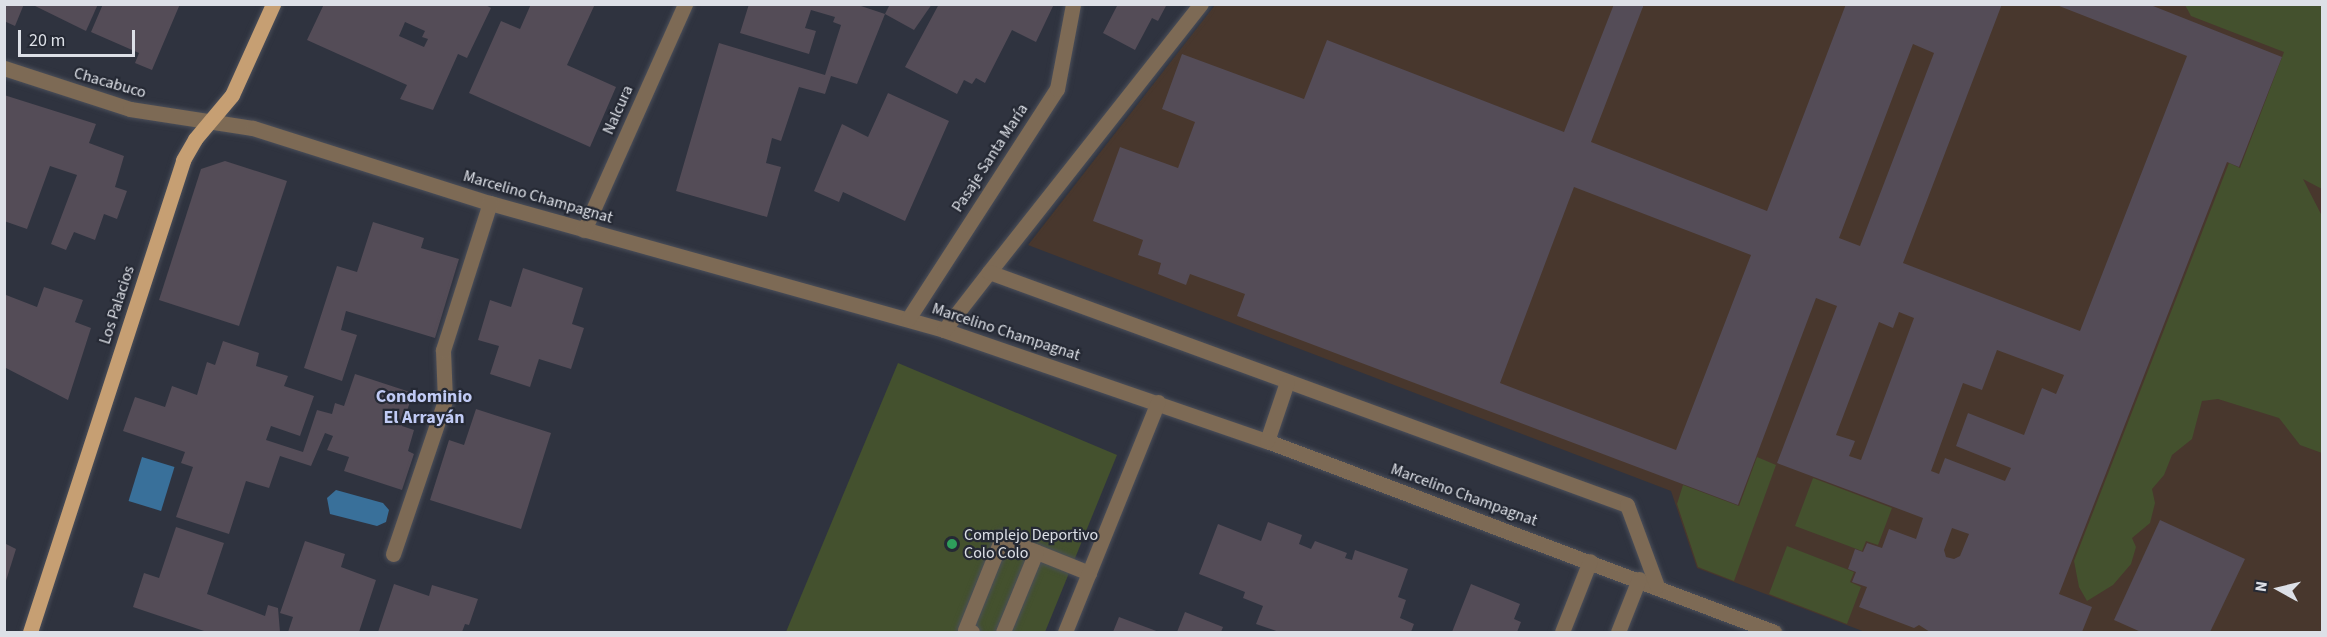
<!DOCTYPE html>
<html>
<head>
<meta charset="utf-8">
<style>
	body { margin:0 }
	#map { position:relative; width:2327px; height:637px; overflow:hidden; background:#2f333f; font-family:"Source Sans 3",sans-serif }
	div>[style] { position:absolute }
	.education>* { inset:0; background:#48372d }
	.green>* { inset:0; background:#44512e }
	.water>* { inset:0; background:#39709a; transform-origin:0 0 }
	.building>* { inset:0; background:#544c57 }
	.roads { filter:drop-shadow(0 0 2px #4b4f5a) drop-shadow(0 0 2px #4b4f5a) }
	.minor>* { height:15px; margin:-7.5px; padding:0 7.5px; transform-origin:7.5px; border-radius:7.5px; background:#7d6a55 }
	.major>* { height:15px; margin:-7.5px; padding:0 7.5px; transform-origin:7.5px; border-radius:7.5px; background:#c69f73 }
	.dots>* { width:16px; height:16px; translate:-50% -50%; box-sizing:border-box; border:3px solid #252934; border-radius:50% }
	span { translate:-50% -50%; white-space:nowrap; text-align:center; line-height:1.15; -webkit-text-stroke:4.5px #252934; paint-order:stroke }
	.street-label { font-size:16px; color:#dde0e7 }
	.poi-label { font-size:16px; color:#dde0e7 }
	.left { translate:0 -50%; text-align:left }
	.neighbourhood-label { font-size:18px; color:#c1cbf5; font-weight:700 }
	.frame { position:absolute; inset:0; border:6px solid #dde0e7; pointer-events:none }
	.north { position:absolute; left:2249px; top:559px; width:60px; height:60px; -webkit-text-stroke:4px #252934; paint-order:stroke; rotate:278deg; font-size:16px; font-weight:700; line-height:24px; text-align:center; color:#dde0e7 }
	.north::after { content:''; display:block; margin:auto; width:21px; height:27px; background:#dde0e7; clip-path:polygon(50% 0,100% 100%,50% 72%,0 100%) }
	.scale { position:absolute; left:18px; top:30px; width:117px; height:27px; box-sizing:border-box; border:3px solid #dde0e7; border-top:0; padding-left:8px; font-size:18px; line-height:21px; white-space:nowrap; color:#dde0e7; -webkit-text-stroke:4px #252934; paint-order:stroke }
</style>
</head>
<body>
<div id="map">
	<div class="education">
		<div style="clip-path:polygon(1215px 5px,2322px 5px,2322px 632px,1865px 632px,1697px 568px,1671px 491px,1028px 245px)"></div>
	</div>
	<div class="green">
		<div style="clip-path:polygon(2185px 5px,2322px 5px,2322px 189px,2303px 179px,2322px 216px,2322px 453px,2300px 445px,2279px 418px,2218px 399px,2202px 401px,2192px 439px,2172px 455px,2164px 475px,2152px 489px,2155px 503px,2150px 523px,2132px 538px,2136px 547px,2131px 564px,2113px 585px,2087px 601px,2079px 587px,2074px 561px,2229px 163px,2240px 168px,2284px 52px,2191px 16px)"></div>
		<div style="clip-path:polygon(898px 363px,1117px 455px,1045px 632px,786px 632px)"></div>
		<div style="clip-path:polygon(1757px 457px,1776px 465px,1734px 581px,1698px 567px,1677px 504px,1683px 485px,1739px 506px)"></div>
		<div style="clip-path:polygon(1813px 478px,1892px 508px,1878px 545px,1866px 541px,1862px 551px,1795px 526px)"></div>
		<div style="clip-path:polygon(1787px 546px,1854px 572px,1850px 582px,1861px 587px,1847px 624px,1769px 594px)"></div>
	</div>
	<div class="water">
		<div style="left:142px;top:457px;width:34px;height:46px;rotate:17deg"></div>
		<div style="clip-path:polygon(336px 490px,383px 503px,389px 510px,386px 522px,377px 526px,330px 514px,327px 498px)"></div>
	</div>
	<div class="building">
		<div style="clip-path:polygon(4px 4px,24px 4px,15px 26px,4px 21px)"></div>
		<div style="clip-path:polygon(31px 4px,98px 4px,86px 31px)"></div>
		<div style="clip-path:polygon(103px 4px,180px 4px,152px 70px,135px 63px,139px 53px,91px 32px)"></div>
		<div style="clip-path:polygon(evenodd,324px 4px,484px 4px,491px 8px,467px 58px,458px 54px,433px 110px,400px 99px,407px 85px,307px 40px,324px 4px,405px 22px,425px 31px,422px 37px,428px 39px,424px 47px,399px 36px,405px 22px)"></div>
		<div style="clip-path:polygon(531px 4px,595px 4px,567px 65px,616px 87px,590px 147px,469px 93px,501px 21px,520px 29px)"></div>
		<div style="clip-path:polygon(749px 4px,855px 4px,885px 14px,857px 84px,831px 76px,825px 94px,799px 87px,781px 141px,772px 138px,766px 163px,781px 167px,767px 217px,676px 191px,719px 43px,825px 75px,841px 25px,833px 22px,835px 17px,811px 10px,805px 28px,816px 31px,809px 54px,740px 33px)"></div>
		<div style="clip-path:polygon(890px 4px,932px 4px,914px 30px,885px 14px)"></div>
		<div style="clip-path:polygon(939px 4px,1054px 4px,1036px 42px,1012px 30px,985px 83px,976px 78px,972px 84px,964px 80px,957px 94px,905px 67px)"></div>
		<div style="clip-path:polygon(1118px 4px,1167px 4px,1158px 21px,1152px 18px,1135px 50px,1103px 33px)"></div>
		<div style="clip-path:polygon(evenodd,1614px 4px,1644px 4px,1591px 142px,1767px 211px,1846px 4px,2002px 4px,1903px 263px,2080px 331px,2187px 56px,2054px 4px,2148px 4px,2282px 57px,2239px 167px,2227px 162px,2059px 594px,2092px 607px,2082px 632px,1930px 632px,1919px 625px,1914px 628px,1859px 607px,1867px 587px,1852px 582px,1856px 572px,1848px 569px,1855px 549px,1863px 552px,1867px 543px,1882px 548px,1889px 529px,1916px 539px,1923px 518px,1777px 463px,1837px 306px,1816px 298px,1738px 505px,1237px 316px,1245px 294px,1190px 274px,1186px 285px,1158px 274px,1161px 263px,1138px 255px,1143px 240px,1093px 221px,1120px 147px,1178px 168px,1195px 122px,1162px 109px,1182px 54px,1304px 99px,1327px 40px,1564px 132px,1614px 4px,1913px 44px,1934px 53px,1860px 246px,1839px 238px,1913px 44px,1614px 4px,1574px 187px,1751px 255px,1676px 450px,1500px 383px,1574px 187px,1614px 4px,1899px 312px,1914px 318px,1861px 460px,1849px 456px,1855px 441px,1836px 435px,1879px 322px,1893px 328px,1899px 312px,1614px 4px,1997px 350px,2064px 375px,2056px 394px,2042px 388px,2024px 435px,1968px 413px,1956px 446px,2011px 468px,2005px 481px,1945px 458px,1939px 474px,1931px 471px,1963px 383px,1982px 390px,1997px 350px,1614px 4px,1952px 528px,1969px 534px,1960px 556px,1954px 559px,1946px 557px,1944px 550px,1952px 528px)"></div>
		<div style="clip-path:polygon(888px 93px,949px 121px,905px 221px,843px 192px,839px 202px,814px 191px,842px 124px,868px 137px)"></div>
		<div style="clip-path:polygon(4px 95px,96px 124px,89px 143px,124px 156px,115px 187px,127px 191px,117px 219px,104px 214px,95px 240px,74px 232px,66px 250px,51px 244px,77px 175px,50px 166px,27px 229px,4px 221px)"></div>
		<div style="clip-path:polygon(225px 161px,287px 181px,239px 326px,159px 300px,201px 169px)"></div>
		<div style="clip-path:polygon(373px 222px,424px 238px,421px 248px,459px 259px,435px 338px,346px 311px,341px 330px,357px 335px,342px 381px,304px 368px,337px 266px,357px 272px)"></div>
		<div style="clip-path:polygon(523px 268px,583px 288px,572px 324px,584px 328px,571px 369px,539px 359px,530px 387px,490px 374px,499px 346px,478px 340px,490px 300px,511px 307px)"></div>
		<div style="clip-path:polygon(44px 287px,83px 300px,75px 322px,91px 328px,68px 400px,4px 367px,6px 295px,37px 307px)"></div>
		<div style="clip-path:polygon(223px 341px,259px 353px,256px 366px,288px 376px,284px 386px,314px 396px,300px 436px,271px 426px,266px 440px,303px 452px,317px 410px,332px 414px,335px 403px,344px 406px,355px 374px,413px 393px,402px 426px,414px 430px,408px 451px,414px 454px,402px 490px,344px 471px,349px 457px,327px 450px,333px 436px,325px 433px,311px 466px,280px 456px,269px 488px,246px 481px,229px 534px,176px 517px,193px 467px,181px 463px,185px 452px,123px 431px,135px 397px,165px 407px,172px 386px,197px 395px,207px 362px,215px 365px)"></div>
		<div style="clip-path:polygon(476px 409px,551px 433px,521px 529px,430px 500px,449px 440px,464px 445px)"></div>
		<div style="clip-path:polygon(2160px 520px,2245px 559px,2210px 632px,2141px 632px,2114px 620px)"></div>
		<div style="clip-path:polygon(1268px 522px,1302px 535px,1299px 544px,1311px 549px,1315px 541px,1347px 553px,1345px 558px,1352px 560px,1355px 550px,1408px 569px,1398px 597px,1406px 600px,1400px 618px,1414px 624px,1411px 632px,1279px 632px,1256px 624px,1263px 606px,1243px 598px,1245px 592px,1199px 574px,1218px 524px,1261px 541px)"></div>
		<div style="clip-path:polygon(176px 527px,224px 543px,207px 594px,265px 616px,268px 605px,278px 608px,280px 632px,207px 632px,133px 607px,144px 573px,159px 578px)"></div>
		<div style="clip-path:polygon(305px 541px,345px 554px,341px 567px,376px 580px,359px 632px,288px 632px,293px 617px,280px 613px)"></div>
		<div style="clip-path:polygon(4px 543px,16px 549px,5px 584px,4px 584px)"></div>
		<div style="clip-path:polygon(394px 584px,429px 596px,432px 585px,478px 599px,469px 625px,465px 624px,462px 632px,378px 632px)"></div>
		<div style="clip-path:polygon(1471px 584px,1520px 604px,1514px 619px,1521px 622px,1517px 632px,1452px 632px)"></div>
		<div style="clip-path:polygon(1185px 612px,1223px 627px,1221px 632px,1177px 632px)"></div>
		<div style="clip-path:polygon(1119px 617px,1159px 632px,1113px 632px)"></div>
	</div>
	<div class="roads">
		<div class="minor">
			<div style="left:4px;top:68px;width:133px;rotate:18deg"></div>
			<div style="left:130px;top:109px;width:124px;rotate:8.8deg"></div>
			<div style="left:253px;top:128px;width:249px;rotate:17.6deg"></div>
			<div style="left:490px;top:203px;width:471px;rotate:15.6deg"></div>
			<div style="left:944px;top:330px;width:342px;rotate:19deg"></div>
			<div style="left:1267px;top:441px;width:542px;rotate:20.64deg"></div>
			<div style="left:584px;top:230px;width:248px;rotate:-65.9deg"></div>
			<div style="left:989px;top:272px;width:342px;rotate:-51.7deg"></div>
			<div style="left:908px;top:319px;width:274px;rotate:-57.1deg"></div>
			<div style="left:1057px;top:89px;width:86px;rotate:-79.3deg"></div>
			<div style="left:944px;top:330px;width:73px;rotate:-52.2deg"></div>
			<div style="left:989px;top:272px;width:679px;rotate:20.06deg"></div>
			<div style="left:1627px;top:505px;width:86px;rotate:69.7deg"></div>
			<div style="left:1267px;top:441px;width:62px;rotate:-71.3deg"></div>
			<div style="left:393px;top:554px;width:163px;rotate:-71.3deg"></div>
			<div style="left:445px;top:400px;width:50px;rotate:-92.3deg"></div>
			<div style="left:443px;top:350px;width:154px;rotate:-72.3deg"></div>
			<div style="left:972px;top:632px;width:7px;rotate:-164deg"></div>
			<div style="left:965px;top:630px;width:99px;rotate:-68.1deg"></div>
			<div style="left:1002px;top:538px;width:94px;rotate:21.9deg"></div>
			<div style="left:1003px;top:632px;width:87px;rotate:-67.6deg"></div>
			<div style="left:1065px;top:632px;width:248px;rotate:-68deg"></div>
			<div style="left:1562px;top:632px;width:76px;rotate:-68.5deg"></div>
			<div style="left:1618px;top:632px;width:57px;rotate:-68.4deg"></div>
		</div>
		<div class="major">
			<div style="left:30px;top:632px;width:496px;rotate:-72deg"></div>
			<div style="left:183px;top:160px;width:24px;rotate:-60deg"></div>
			<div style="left:195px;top:139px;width:57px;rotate:-49.9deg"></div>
			<div style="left:232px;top:95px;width:100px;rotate:-65.7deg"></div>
		</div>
	</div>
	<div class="dots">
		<div style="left:952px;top:544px;background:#2e9e5b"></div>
	</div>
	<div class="street-label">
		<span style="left:110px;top:83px;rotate:16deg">Chacabuco</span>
		<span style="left:618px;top:110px;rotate:-66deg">Nalcura</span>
		<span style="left:990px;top:158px;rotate:-57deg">Pasaje Santa María</span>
		<span style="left:538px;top:197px;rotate:16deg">Marcelino Champagnat</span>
		<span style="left:117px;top:305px;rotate:-72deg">Los Palacios</span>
		<span style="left:1006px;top:332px;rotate:18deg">Marcelino Champagnat</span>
		<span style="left:1464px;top:495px;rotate:20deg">Marcelino Champagnat</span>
	</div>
	<div class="poi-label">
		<span class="left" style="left:964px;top:544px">Complejo Deportivo<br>Colo Colo</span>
	</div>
	<div class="neighbourhood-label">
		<span style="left:424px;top:408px">Condominio<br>El Arrayán</span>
	</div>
	<div class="frame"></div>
	<div class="north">N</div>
	<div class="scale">20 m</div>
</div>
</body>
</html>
